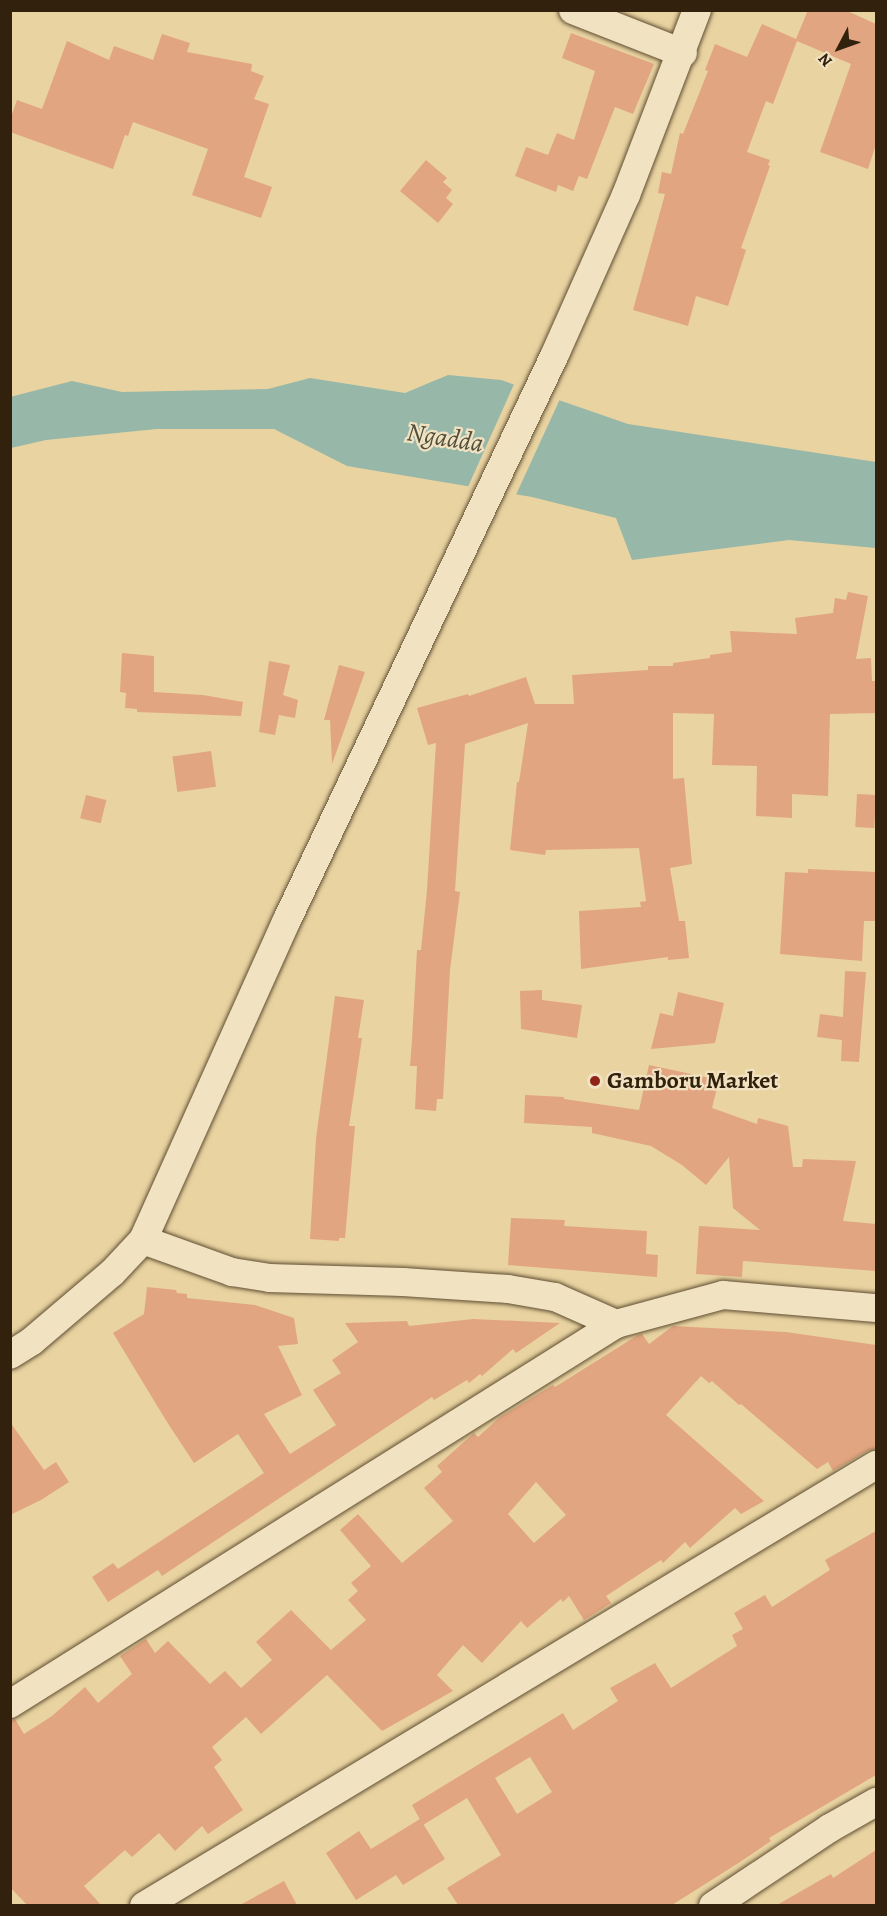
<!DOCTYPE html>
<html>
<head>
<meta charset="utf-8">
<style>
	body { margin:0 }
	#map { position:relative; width:887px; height:1916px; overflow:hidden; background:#e9d3a1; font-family:Alegreya,serif }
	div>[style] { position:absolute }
	.water>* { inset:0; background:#97b7a9 }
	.pier>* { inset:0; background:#e9d3a1 }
	.building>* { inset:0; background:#e2a581; transform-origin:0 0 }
	.roads { filter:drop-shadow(0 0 2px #5f4e32) drop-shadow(0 0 2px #5f4e32) }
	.minor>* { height:28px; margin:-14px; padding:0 14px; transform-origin:14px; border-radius:14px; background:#f1e2c2 }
	.dots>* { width:16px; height:16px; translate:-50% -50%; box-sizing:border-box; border:3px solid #f1e2c2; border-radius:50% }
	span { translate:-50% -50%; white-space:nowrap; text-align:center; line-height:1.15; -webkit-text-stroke:4.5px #f1e2c2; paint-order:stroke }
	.poi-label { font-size:24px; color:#31210d; font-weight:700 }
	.left { translate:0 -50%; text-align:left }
	.water-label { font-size:26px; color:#504e3c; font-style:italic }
	.frame { position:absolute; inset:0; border:12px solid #31210d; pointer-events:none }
	.north { position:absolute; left:809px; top:18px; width:60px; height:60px; -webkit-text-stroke:4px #f1e2c2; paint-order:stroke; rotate:229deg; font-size:16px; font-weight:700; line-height:24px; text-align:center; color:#31210d }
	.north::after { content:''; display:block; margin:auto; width:21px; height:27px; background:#31210d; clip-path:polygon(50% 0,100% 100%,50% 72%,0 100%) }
</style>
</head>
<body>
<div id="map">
	<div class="water">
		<div style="clip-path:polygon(448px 375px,501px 380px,628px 424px,876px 462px,876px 548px,789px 540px,632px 560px,616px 518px,532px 497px,347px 466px,274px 429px,157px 429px,46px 440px,11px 448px,10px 397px,72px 381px,122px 392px,268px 389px,310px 378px,405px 393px)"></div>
	</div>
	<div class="pier">
		<div style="clip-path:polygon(515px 382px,560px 399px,515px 497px,467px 489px)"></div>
	</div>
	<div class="building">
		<div style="clip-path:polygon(808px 10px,845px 10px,876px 24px,876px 144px,868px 169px,820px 152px,851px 64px,797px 41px,773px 104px,766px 101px,747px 152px,770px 160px,768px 165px,770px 166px,741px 248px,746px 250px,728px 306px,696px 296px,688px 326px,633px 310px,665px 194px,658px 193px,662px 172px,671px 174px,680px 133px,683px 134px,708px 71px,705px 70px,715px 44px,747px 57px,762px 24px,796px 39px)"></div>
		<div style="clip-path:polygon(571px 33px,654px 64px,633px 114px,615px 107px,587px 179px,579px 176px,573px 191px,558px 185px,556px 192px,515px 176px,526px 147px,548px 155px,557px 133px,574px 140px,595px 71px,562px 58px)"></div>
		<div style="clip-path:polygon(162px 34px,190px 43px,187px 52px,252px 64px,251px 71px,264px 76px,254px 99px,269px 104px,244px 177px,272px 187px,261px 218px,192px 195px,208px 149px,133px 122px,128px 136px,125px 135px,113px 169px,10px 132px,10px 120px,17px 100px,42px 109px,67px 41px,109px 60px,114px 46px,153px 60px)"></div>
		<div style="clip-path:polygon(426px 160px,447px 178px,443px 182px,452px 190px,446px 198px,453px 204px,438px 223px,400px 191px)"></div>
		<div style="clip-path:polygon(848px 592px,868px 596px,856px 659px,871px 658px,872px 681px,876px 681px,876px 713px,830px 714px,828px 796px,792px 794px,792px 818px,756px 816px,757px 766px,712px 765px,714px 714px,673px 713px,673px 779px,684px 778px,692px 864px,670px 868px,679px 921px,685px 921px,689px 958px,668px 960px,668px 957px,581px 969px,579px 911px,641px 907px,640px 902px,646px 901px,639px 848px,546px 850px,545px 855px,510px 850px,517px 782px,519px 782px,528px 723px,465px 744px,455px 891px,460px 892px,450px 970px,443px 1099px,437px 1099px,436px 1111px,415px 1109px,417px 1066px,410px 1066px,412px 1040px,417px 950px,421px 950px,427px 890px,436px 743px,428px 745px,417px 708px,468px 694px,469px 696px,526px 677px,535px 704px,574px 704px,572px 675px,648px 670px,648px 666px,673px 666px,673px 663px,710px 658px,710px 655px,732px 652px,730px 631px,797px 634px,795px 618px,833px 613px,835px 598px,846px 600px)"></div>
		<div style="clip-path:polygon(122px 653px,154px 656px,154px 692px,203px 695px,243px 702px,241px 716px,137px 712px,137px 709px,125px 708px,126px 693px,120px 692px)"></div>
		<div style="clip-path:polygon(269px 661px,290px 665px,283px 695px,298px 700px,295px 718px,279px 715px,275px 735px,259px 732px)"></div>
		<div style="clip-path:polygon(339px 665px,365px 672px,332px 764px,330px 720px,324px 720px)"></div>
		<div style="left:211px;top:751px;width:36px;height:39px;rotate:82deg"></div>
		<div style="left:857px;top:794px;width:19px;height:33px;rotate:3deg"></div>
		<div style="left:86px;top:795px;width:21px;height:24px;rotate:14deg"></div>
		<div style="clip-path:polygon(808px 869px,876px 872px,876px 921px,864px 921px,862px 961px,780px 954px,785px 872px,808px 873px)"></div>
		<div style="clip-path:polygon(845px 971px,866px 972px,859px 1062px,841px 1061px,842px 1040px,817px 1037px,820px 1014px,843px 1017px)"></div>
		<div style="clip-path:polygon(542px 990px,542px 1000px,582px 1005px,577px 1038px,521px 1029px,520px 991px)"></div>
		<div style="clip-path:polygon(678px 992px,724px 1003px,715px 1043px,651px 1049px,660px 1013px,673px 1016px)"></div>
		<div style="clip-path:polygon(335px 996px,364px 1000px,358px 1038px,362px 1038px,349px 1126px,355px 1126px,345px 1238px,339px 1238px,339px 1241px,310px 1239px,316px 1139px)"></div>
		<div style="clip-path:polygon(649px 1065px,719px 1080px,712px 1108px,757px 1124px,758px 1118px,788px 1126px,793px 1167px,802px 1167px,803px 1159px,856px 1161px,843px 1221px,876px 1224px,876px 1271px,743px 1261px,742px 1277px,696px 1274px,699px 1226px,760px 1230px,733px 1208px,729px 1157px,706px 1185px,682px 1165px,651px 1146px,592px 1133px,592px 1127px,524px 1123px,525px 1095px,564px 1097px,564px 1099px,639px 1110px)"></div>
		<div style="clip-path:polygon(511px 1218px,565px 1220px,564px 1226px,647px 1231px,646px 1254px,658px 1255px,657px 1277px,508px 1265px)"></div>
		<div style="clip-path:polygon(147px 1287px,176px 1290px,177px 1293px,187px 1294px,187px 1298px,255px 1305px,294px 1318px,298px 1344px,278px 1346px,302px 1395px,264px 1414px,290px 1454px,336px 1425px,313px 1390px,341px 1373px,332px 1360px,358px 1342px,345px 1323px,407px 1321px,409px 1326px,473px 1319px,560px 1323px,516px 1353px,513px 1349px,482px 1376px,480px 1374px,469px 1383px,467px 1380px,434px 1400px,432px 1397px,162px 1576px,158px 1570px,108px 1602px,92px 1577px,113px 1563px,118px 1569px,264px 1473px,238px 1434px,194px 1463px,167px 1422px,113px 1333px,144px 1314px)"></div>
		<div style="clip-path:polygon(evenodd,673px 1326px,786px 1332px,876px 1345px,876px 1449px,867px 1451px,833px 1471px,828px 1462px,817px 1469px,741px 1404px,739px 1405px,712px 1381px,709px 1383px,701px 1376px,666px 1415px,764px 1501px,741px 1514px,735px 1508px,690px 1548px,685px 1542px,663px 1563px,661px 1560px,606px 1596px,611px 1603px,584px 1620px,569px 1596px,563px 1602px,561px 1599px,527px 1628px,521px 1621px,482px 1663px,463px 1645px,437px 1675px,453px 1691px,382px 1731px,327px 1675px,261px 1734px,246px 1717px,212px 1747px,222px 1760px,214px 1767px,243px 1810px,208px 1834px,202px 1826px,175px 1851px,159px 1833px,132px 1857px,125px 1850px,84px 1886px,101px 1905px,27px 1905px,10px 1887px,10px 1720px,15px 1719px,24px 1734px,52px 1716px,85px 1687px,98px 1703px,132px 1674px,120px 1656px,146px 1639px,155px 1653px,168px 1641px,210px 1684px,225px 1671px,241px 1688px,272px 1660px,256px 1642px,291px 1610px,331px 1650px,366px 1620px,348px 1600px,358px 1591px,351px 1583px,371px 1566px,340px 1530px,358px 1514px,402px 1563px,453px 1521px,424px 1488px,442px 1472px,437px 1466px,474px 1433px,478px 1437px,500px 1417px,553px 1385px,555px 1387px,638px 1335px,642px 1334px,649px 1344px,673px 1326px,536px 1482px,566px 1515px,534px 1543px,508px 1514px,536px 1482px)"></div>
		<div style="clip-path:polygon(10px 1422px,44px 1470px,56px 1462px,69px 1482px,41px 1500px,10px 1515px)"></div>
		<div style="clip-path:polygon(evenodd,876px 1531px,876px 1775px,769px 1838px,771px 1841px,740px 1862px,672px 1905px,458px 1905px,447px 1888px,501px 1855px,467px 1798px,423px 1825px,412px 1805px,563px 1713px,573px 1730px,618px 1701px,610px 1688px,655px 1663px,671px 1688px,737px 1646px,732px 1635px,743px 1629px,734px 1613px,765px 1595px,772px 1607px,830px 1570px,825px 1560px,876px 1531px,530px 1757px,552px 1792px,517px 1814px,495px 1778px,530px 1757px)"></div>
		<div style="clip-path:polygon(420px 1819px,445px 1859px,403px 1885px,396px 1875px,356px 1900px,326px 1853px,359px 1831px,371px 1849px)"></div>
		<div style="clip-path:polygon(876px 1850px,876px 1905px,777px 1905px,831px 1874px,833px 1878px)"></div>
		<div style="clip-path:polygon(284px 1881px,297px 1905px,240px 1905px)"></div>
	</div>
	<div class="roads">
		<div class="minor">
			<div style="left:573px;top:10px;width:118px;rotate:21.4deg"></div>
			<div style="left:143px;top:1240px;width:349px;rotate:-65.8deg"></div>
			<div style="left:286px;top:922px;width:631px;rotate:-64.65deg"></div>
			<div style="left:556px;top:352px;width:172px;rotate:-66deg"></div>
			<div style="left:626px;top:195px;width:198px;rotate:-69deg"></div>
			<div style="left:10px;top:1355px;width:26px;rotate:-32deg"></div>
			<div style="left:32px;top:1341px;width:105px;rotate:-40.4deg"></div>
			<div style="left:112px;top:1273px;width:45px;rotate:-46.8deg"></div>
			<div style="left:143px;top:1240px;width:95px;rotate:19.8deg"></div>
			<div style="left:232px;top:1272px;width:37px;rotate:9deg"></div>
			<div style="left:269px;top:1278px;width:134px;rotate:1.7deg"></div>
			<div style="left:403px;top:1282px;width:105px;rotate:3.8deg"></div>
			<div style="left:508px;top:1289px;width:48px;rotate:9.7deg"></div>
			<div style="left:555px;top:1297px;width:67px;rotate:23.9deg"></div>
			<div style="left:10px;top:1704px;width:715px;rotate:-32.09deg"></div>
			<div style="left:616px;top:1324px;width:111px;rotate:-15.2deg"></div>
			<div style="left:723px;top:1295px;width:154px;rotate:4.9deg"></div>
			<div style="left:144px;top:1906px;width:855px;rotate:-31.07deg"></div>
			<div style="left:713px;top:1906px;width:141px;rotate:-33.7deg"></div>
			<div style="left:830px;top:1828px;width:53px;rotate:-29.5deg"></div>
		</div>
	</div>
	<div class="dots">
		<div style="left:595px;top:1081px;background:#8f2418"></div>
	</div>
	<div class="poi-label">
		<span class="left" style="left:607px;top:1081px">Gamboru Market</span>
	</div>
	<div class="water-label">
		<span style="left:445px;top:438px;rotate:9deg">Ngadda</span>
	</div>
	<div class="frame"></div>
	<div class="north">N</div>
</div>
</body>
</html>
